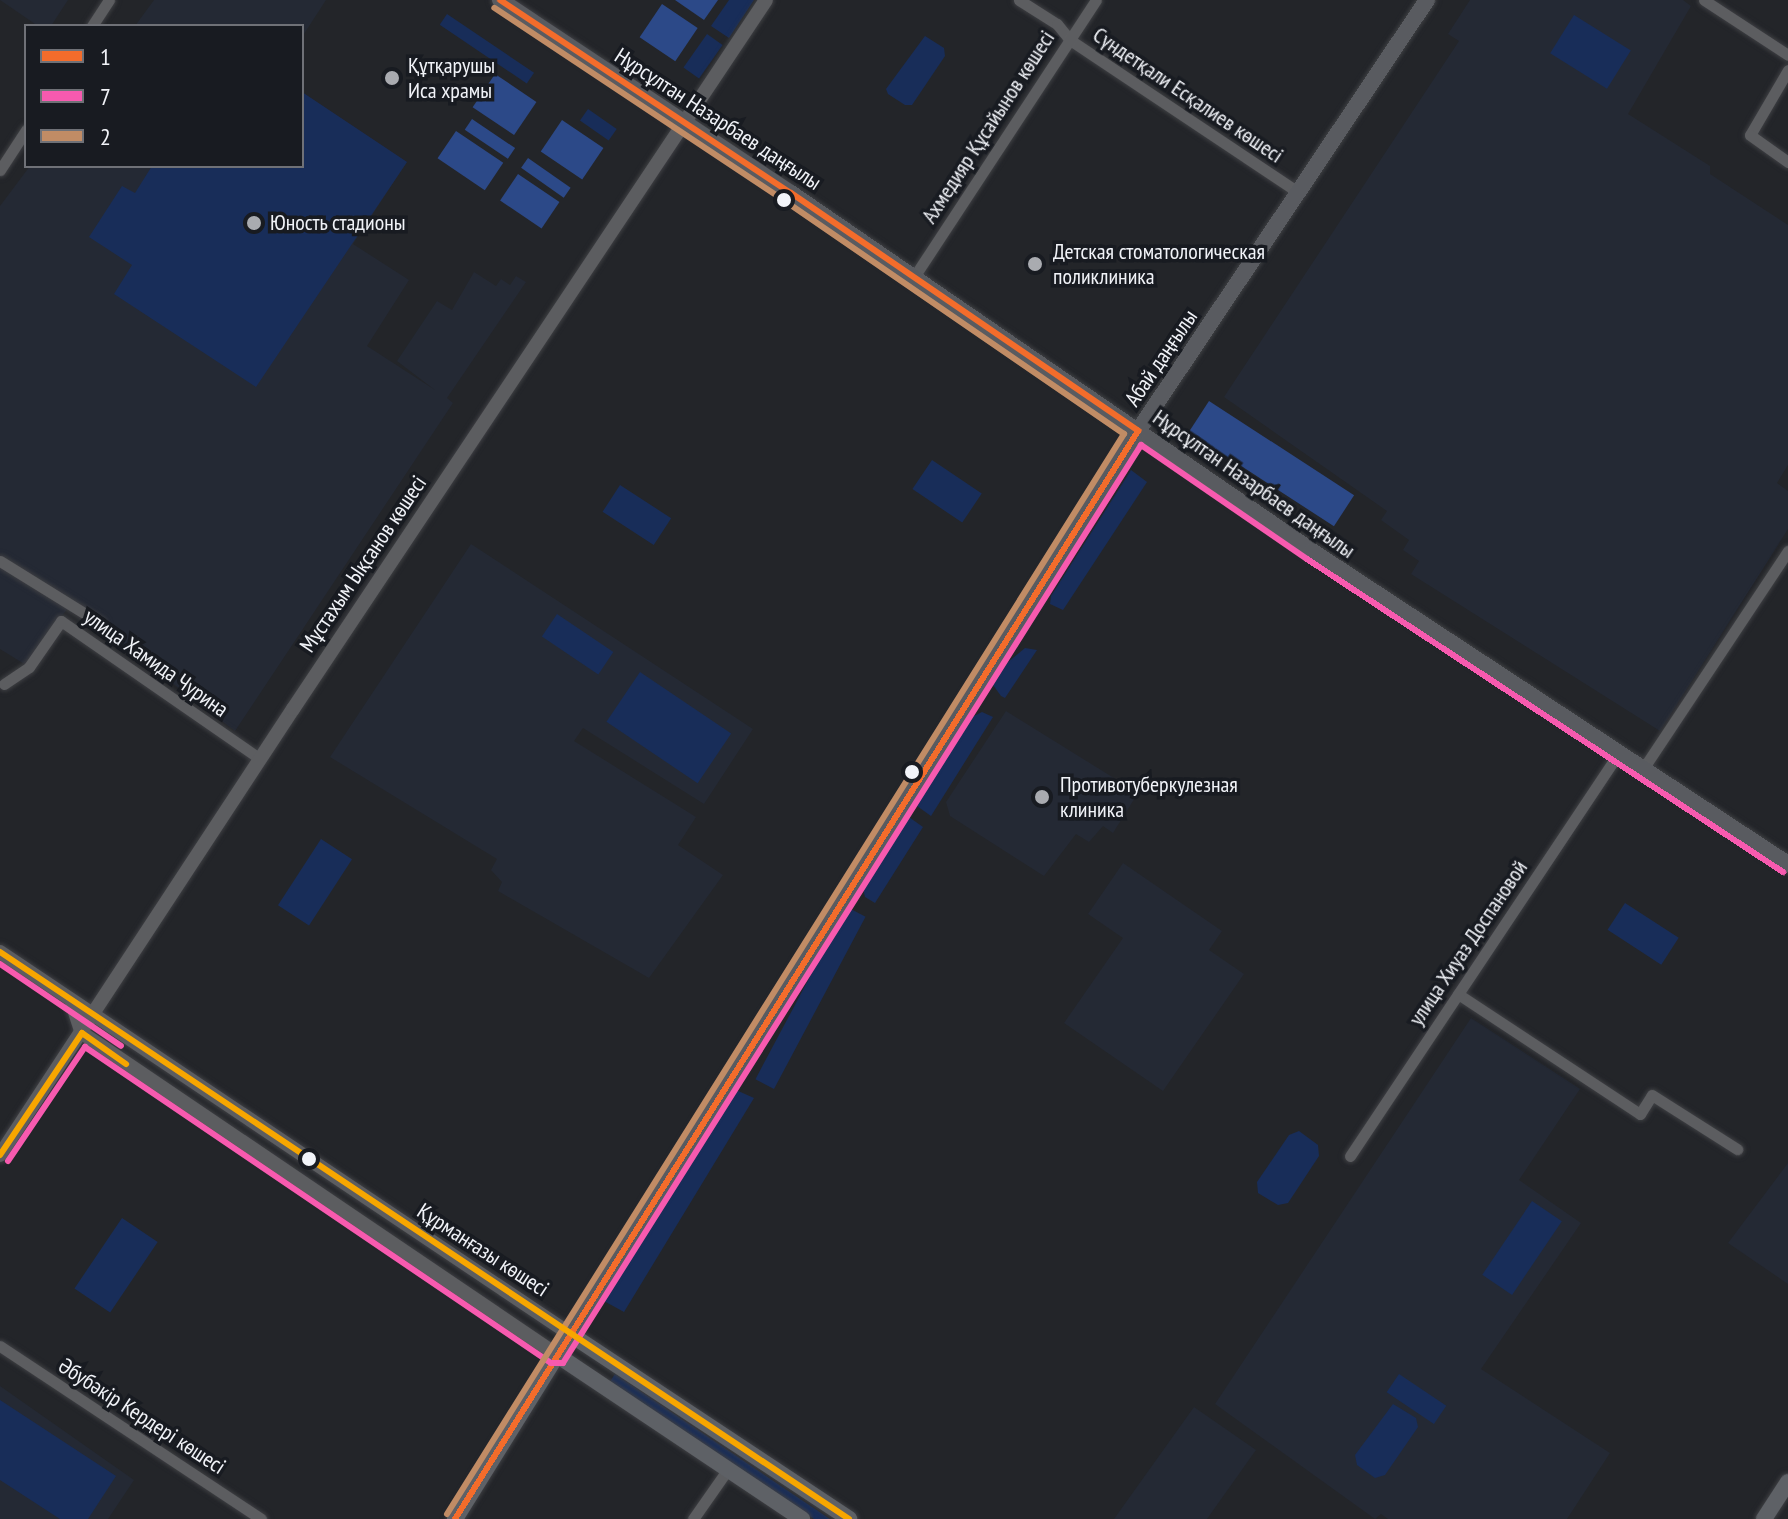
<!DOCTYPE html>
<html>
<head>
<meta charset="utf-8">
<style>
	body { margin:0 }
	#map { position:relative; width:1788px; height:1519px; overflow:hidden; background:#232529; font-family:"PT Sans Narrow",sans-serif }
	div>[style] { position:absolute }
	.built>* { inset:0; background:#242934 }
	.green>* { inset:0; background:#182d59; transform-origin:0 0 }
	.forest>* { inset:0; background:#2c4988; transform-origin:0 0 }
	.roads { filter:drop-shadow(0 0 2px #3e3f43) drop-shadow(0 0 2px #3e3f43) }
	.minor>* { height:11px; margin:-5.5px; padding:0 5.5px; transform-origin:5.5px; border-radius:5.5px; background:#5c5d60 }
	.tertiary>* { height:14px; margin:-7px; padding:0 7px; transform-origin:7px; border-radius:7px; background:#5c5d60 }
	.secondary>* { height:16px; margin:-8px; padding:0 8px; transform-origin:8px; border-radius:8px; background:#595b60 }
	.primary>* { height:16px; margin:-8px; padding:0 8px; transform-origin:8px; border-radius:8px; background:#5e6166 }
	.bus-1>* { height:6px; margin:-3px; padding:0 3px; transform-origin:3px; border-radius:3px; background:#f36c2b }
	.bus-2>* { height:6px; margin:-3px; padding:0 3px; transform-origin:3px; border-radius:3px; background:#f75aaf }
	.bus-3>* { height:6px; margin:-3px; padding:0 3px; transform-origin:3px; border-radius:3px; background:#c18c65 }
	.bus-4>* { height:6px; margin:-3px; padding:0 3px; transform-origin:3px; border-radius:3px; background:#f7a600 }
	.dots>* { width:22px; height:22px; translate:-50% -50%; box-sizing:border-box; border:4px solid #181b21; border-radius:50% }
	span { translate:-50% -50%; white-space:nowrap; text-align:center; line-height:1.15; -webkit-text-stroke:7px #181b21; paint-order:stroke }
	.poi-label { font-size:22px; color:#f1f3f8 }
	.left { translate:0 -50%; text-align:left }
	.street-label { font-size:22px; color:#f1f3f8 }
	.legend { position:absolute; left:24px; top:24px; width:280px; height:144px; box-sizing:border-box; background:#181b21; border:2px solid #6f7177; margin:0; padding:10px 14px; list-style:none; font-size:24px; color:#f1f3f8 }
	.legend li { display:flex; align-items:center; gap:16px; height:40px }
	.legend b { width:40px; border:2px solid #6f7177 }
</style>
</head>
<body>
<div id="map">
	<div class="built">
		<div style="clip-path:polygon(0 0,68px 0,51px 26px,38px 26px)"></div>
		<div style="clip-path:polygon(154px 0,326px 0,302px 37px,302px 26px,135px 26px)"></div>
		<div style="clip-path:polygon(1470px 0,1683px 0,1691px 6px,1628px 114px,1710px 166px,1710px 174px,1788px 225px,1788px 465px,1777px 483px,1788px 491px,1788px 529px,1660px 731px,1411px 574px,1419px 561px,1403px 550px,1409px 540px,1381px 520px,1387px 511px,1224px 397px,1459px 41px,1448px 34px)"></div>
		<div style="clip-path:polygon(302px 92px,407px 162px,353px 244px,409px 280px,367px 346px,435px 390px,397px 361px,437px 301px,452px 310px,474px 272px,496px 286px,501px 279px,510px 285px,516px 276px,526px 282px,447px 398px,453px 403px,235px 731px,70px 605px,26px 665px,0 649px,0 206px,30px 166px,302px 166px)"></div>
		<div style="clip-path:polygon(471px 544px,753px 729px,704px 804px,583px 728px,574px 741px,696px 817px,678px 845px,723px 875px,649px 978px,498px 891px,502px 882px,491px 870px,497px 859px,330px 757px)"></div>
		<div style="clip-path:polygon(1006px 711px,1138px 793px,1113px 833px,1103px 826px,1089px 842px,1076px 834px,1044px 876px,950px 816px,946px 802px)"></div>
		<div style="clip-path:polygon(1123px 863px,1222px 931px,1209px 950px,1244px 974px,1163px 1091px,1064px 1023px,1123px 938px,1088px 914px)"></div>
		<div style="clip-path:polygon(1471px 1018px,1580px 1089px,1519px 1180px,1581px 1223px,1481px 1369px,1610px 1453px,1567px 1519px,1388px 1519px,1381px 1514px,1375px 1519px,1215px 1404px)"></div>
		<div style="clip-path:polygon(1788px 1163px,1788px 1284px,1728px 1243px)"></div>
		<div style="clip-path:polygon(0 1386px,134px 1480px,108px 1519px,0 1519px)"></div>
		<div style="clip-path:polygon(1194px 1407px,1256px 1450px,1207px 1519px,1114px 1519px)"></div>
	</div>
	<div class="green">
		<div style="clip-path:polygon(729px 0,754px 0,729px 38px,711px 26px)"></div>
		<div style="left:447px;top:14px;width:105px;height:13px;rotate:34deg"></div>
		<div style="left:1574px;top:15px;width:67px;height:45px;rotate:32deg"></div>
		<div style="left:707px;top:34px;width:19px;height:41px;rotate:35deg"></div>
		<div style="clip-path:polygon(925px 36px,944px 48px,945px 56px,912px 105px,905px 105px,888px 94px,886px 89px)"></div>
		<div style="clip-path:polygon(302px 92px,407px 162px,256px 387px,114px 294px,132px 265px,89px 237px,122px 186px,135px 193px,152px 166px,302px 166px)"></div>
		<div style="left:588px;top:109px;width:35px;height:14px;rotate:35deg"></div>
		<div style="left:932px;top:460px;width:60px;height:35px;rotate:34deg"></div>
		<div style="clip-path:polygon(1131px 470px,1147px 482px,1063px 610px,1050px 604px,1051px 596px)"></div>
		<div style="left:620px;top:485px;width:61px;height:32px;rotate:33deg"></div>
		<div style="left:557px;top:614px;width:68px;height:27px;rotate:34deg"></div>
		<div style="clip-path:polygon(1025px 648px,1037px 650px,1005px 698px,1001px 696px,993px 685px,1008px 662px)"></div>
		<div style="left:640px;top:672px;width:110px;height:60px;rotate:34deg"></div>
		<div style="clip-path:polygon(982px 712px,993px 717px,931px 816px,917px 806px,917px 802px,974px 716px)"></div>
		<div style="clip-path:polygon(906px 815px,923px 827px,875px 903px,865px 897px,863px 889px)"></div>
		<div style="left:321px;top:839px;width:37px;height:79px;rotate:33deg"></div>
		<div style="left:1625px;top:903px;width:64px;height:32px;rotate:33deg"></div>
		<div style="left:847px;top:907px;width:21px;height:195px;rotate:28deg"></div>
		<div style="clip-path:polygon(736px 1090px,754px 1098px,624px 1312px,604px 1301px)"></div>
		<div style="clip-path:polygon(1299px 1131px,1318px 1145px,1319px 1156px,1288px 1203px,1278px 1205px,1258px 1193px,1257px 1182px,1289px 1135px)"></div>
		<div style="left:1532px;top:1201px;width:36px;height:89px;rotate:34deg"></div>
		<div style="left:122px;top:1218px;width:43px;height:85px;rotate:34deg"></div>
		<div style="left:615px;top:1374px;width:261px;height:9px;rotate:34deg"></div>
		<div style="left:1399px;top:1374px;width:57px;height:22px;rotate:34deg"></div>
		<div style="clip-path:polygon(0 1400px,116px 1476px,88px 1519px,60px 1519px,0 1480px)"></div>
		<div style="clip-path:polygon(1393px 1404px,1416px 1418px,1418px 1427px,1385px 1475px,1375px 1478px,1357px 1465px,1355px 1455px)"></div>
	</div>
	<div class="forest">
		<div style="clip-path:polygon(675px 0,718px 0,704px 20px)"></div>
		<div style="left:662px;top:4px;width:43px;height:40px;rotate:34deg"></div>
		<div style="left:495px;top:74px;width:50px;height:40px;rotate:34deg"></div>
		<div style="left:472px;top:119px;width:52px;height:13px;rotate:34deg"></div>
		<div style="left:562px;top:120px;width:50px;height:38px;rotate:34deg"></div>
		<div style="left:456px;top:131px;width:57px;height:33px;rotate:34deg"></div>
		<div style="left:528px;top:158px;width:52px;height:12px;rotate:35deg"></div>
		<div style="left:518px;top:174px;width:50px;height:32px;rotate:34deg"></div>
		<div style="left:1209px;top:401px;width:173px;height:37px;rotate:33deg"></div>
	</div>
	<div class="roads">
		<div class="minor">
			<div style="left:1019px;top:0;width:45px;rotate:32.3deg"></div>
			<div style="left:1057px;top:24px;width:21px;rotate:51deg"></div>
			<div style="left:1070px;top:40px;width:274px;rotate:33.7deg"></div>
			<div style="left:1704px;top:0;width:100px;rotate:33.2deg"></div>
			<div style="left:92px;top:26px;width:31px;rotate:-57deg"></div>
			<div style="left:1788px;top:70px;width:75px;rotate:120.3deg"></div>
			<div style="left:1750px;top:135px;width:47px;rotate:35.4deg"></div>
			<div style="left:0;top:170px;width:48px;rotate:-57deg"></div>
			<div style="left:914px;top:277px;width:331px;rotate:-56.7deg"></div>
			<div style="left:0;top:561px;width:118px;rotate:31.8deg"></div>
			<div style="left:4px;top:684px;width:30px;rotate:-34deg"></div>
			<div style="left:29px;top:667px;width:56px;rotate:-55.2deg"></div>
			<div style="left:61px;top:621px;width:242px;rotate:34.7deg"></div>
			<div style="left:1643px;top:769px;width:262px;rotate:-56.4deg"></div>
			<div style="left:1458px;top:994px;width:218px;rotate:33.4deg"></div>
			<div style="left:1640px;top:1114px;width:22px;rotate:-58deg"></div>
			<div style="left:1652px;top:1095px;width:101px;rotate:32.4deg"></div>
			<div style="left:1350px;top:1156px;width:485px;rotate:-56.3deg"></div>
			<div style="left:0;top:1346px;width:313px;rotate:33.5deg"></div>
			<div style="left:693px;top:1519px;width:61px;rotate:-55deg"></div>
		</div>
		<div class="tertiary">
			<div style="left:0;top:952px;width:686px;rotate:33.83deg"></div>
			<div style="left:72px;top:1003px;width:32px;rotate:72deg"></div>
			<div style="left:82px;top:1033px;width:574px;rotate:34.13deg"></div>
			<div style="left:0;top:1155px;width:534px;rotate:-56.7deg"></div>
			<div style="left:293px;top:709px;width:852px;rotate:-56.29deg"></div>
		</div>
		<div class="secondary">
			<div style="left:500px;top:0;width:349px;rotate:33.6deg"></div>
			<div style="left:791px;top:193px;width:632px;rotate:34.49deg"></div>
			<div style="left:1312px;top:551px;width:570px;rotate:33.33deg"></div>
			<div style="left:570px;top:1334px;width:1067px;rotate:-57.83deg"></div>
			<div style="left:1138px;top:431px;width:519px;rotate:-56.16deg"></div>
		</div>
		<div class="primary">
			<div style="left:557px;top:1355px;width:295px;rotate:33.8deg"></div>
			<div style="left:455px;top:1519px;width:218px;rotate:-58.1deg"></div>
			<div style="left:570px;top:1334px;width:335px;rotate:33.5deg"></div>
			<div style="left:1764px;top:1519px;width:44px;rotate:-57deg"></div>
		</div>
	</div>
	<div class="bus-1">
		<div style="left:500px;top:0;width:349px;rotate:33.6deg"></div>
		<div style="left:791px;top:193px;width:421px;rotate:34.4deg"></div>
		<div style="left:455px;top:1519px;width:1285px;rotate:-57.88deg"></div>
	</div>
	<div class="bus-2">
		<div style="left:0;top:964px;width:146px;rotate:34.1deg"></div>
		<div style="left:8px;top:1161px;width:138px;rotate:-56deg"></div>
		<div style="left:85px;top:1047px;width:563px;rotate:34.14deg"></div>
		<div style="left:551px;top:1363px;width:12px"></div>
		<div style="left:563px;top:1363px;width:1085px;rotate:-57.8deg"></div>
		<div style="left:1141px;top:445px;width:201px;rotate:34.5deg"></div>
		<div style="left:1307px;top:559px;width:570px;rotate:33.33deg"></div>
	</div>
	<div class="bus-3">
		<div style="left:447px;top:1514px;width:1275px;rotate:-57.92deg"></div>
		<div style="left:1124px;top:434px;width:411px;rotate:-145.5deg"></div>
		<div style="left:785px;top:201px;width:349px;rotate:-146.4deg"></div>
	</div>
	<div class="bus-4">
		<div style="left:0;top:952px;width:1021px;rotate:33.74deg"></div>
		<div style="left:0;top:1155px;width:147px;rotate:-56.1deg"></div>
		<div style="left:82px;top:1033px;width:54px;rotate:35.2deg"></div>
	</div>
	<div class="dots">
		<div style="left:392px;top:78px;background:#a9abb0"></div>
		<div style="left:784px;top:200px;background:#f1f3f8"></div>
		<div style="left:254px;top:223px;background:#a9abb0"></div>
		<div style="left:1035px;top:264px;background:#a9abb0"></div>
		<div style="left:912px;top:772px;background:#f1f3f8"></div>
		<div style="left:1042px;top:797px;background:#a9abb0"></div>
		<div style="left:309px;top:1159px;background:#f1f3f8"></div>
	</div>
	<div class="poi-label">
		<span class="left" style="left:408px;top:78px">Құтқарушы<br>Иса храмы</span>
		<span class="left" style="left:270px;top:223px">Юность стадионы</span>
		<span class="left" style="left:1053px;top:264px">Детская стоматологическая<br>поликлиника</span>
		<span class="left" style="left:1060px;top:797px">Противотуберкулезная<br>клиника</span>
	</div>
	<div class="street-label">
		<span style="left:1188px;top:95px;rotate:34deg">Сүндетқали Есқалиев көшесі</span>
		<span style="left:718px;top:119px;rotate:33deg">Нұрсұлтан Назарбаев даңғылы</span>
		<span style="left:988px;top:127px;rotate:-57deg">Ахмедияр Құсайынов көшесі</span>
		<span style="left:1161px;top:358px;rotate:-56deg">Абай даңғылы</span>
		<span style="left:1254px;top:484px;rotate:35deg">Нұрсұлтан Назарбаев даңғылы</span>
		<span style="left:363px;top:564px;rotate:-56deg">Мұстахым Ықсанов көшесі</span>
		<span style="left:156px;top:663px;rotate:35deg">улица Хамида Чурина</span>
		<span style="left:1468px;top:943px;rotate:-56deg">улица Хиуаз Доспановой</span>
		<span style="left:483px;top:1250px;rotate:33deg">Құрманғазы көшесі</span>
		<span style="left:142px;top:1416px;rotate:33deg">Әбубәкір Кердері көшесі</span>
	</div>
	<ul class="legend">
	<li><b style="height:10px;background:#f36c2b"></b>1</li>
	<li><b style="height:10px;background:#f75aaf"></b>7</li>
	<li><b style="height:10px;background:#c18c65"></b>2</li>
	</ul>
</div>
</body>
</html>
